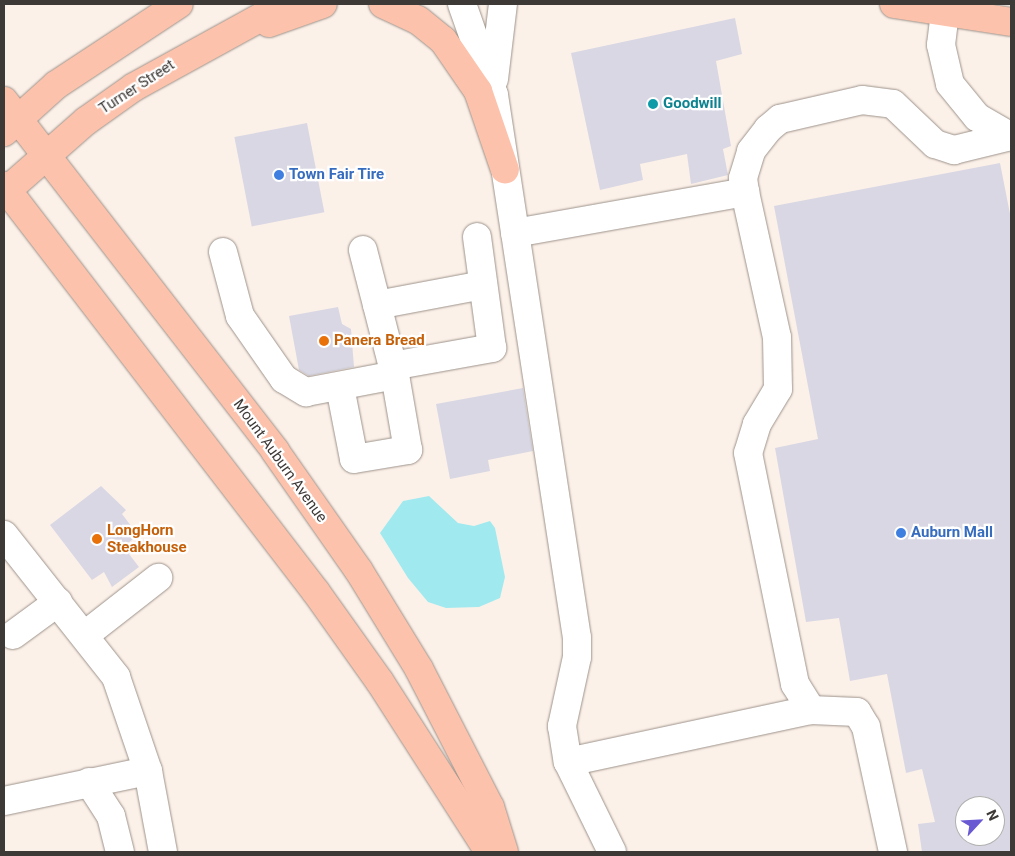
<!DOCTYPE html>
<html>
<head>
<meta charset="utf-8">
<style>
	body { margin:0 }
	#map { position:relative; width:1015px; height:856px; overflow:hidden; background:#fcf1e9; font-family:Roboto,sans-serif }
	div>[style] { position:absolute }
	.water>* { inset:0; background:#a0eaef }
	.building>* { inset:0; background:#d8d7e3; transform-origin:0 0 }
	.roads { filter:drop-shadow(0 0 1px #9d938b) drop-shadow(0 0 1px #9d938b) }
	.minor>* { height:28px; margin:-14px; padding:0 14px; transform-origin:14px; border-radius:14px; background:#fff }
	.major>* { height:28px; margin:-14px; padding:0 14px; transform-origin:14px; border-radius:14px; background:#fcc2ab }
	.dots>* { width:14px; height:14px; translate:-50% -50%; box-sizing:border-box; border:2px solid #fff; border-radius:50% }
	span { translate:-50% -50%; white-space:nowrap; text-align:center; line-height:1.15; -webkit-text-stroke:4.5px #fff; paint-order:stroke }
	.street-label { font-size:15px; color:#3d3936 }
	.culture-label { font-size:15px; color:#0d838f; font-weight:700 }
	.left { translate:0 -50%; text-align:left }
	.shop-label { font-size:15px; color:#366cbe; font-weight:700 }
	.food-label { font-size:15px; color:#c56008; font-weight:700 }
	.frame { position:absolute; inset:0; border:5px solid #3d3936; pointer-events:none }
	.north { position:absolute; left:955px; top:796px; width:50px; height:50px; box-sizing:border-box; background:#fff; border:1px solid #b1b0af; border-radius:50%; rotate:65deg; font-size:14px; font-weight:700; line-height:20px; text-align:center; color:#3d3936 }
	.north::after { content:''; display:block; margin:auto; width:18px; height:22px; background:#6959d3; clip-path:polygon(50% 0,100% 100%,50% 72%,0 100%) }
</style>
</head>
<body>
<div id="map">
	<div class="water">
		<div style="clip-path:polygon(429px 496px,458px 523px,474px 526px,490px 521px,495px 528px,505px 577px,500px 598px,479px 607px,446px 608px,428px 602px,408px 578px,380px 533px,403px 501px)"></div>
	</div>
	<div class="building">
		<div style="clip-path:polygon(735px 18px,742px 54px,716px 61px,731px 146px,723px 149px,728px 175px,691px 184px,687px 154px,640px 164px,643px 180px,600px 190px,571px 53px)"></div>
		<div style="left:307px;top:123px;width:91px;height:74px;rotate:79deg"></div>
		<div style="clip-path:polygon(evenodd,1000px 163px,1011px 219px,1011px 852px,922px 852px,918px 824px,935px 822px,922px 769px,906px 773px,887px 674px,850px 681px,839px 618px,806px 622px,775px 448px,818px 439px,774px 206px,1000px 163px,965px 806px,995px 806px,995px 836px,965px 836px,965px 806px)"></div>
		<div style="clip-path:polygon(338px 307px,342px 324px,351px 329px,354px 367px,309px 376px,299px 370px,289px 316px)"></div>
		<div style="clip-path:polygon(523px 388px,533px 451px,488px 460px,490px 471px,450px 479px,436px 404px)"></div>
		<div style="clip-path:polygon(101px 486px,126px 510px,122px 514px,138px 535px,128px 543px,134px 550px,129px 554px,139px 567px,112px 587px,104px 572px,92px 580px,50px 525px)"></div>
	</div>
	<div class="roads">
		<div class="minor">
			<div style="left:462px;top:4px;width:96px;rotate:70.6deg"></div>
			<div style="left:494px;top:95px;width:549px;rotate:81.31deg"></div>
			<div style="left:577px;top:638px;width:19px;rotate:90deg"></div>
			<div style="left:577px;top:657px;width:71px;rotate:102.3deg"></div>
			<div style="left:562px;top:726px;width:36px;rotate:81deg"></div>
			<div style="left:568px;top:762px;width:100px;rotate:63.9deg"></div>
			<div style="left:946px;top:4px;width:41px;rotate:97deg"></div>
			<div style="left:941px;top:45px;width:40px;rotate:77deg"></div>
			<div style="left:950px;top:84px;width:43px;rotate:50.7deg"></div>
			<div style="left:977px;top:117px;width:39px;rotate:30deg"></div>
			<div style="left:494px;top:79px;width:76px;rotate:-83.2deg"></div>
			<div style="left:745px;top:192px;width:148px;rotate:77.6deg"></div>
			<div style="left:777px;top:337px;width:52px;rotate:88.9deg"></div>
			<div style="left:778px;top:389px;width:41px;rotate:121deg"></div>
			<div style="left:757px;top:424px;width:30px;rotate:107deg"></div>
			<div style="left:748px;top:453px;width:236px;rotate:78.5deg"></div>
			<div style="left:795px;top:684px;width:31px;rotate:58deg"></div>
			<div style="left:515px;top:233px;width:234px;rotate:-10.1deg"></div>
			<div style="left:745px;top:192px;width:14px;rotate:-98deg"></div>
			<div style="left:743px;top:178px;width:28px;rotate:-73deg"></div>
			<div style="left:751px;top:151px;width:28px;rotate:-52deg"></div>
			<div style="left:768px;top:129px;width:16px;rotate:-40deg"></div>
			<div style="left:780px;top:119px;width:84px;rotate:-13deg"></div>
			<div style="left:862px;top:100px;width:31px;rotate:7deg"></div>
			<div style="left:893px;top:104px;width:58px;rotate:43.6deg"></div>
			<div style="left:935px;top:144px;width:20px;rotate:18deg"></div>
			<div style="left:954px;top:150px;width:59px;rotate:-13.8deg"></div>
			<div style="left:223px;top:252px;width:66px;rotate:75.1deg"></div>
			<div style="left:240px;top:316px;width:77px;rotate:55.1deg"></div>
			<div style="left:284px;top:379px;width:26px;rotate:31deg"></div>
			<div style="left:306px;top:392px;width:91px;rotate:-10.8deg"></div>
			<div style="left:377px;top:305px;width:108px;rotate:-10.7deg"></div>
			<div style="left:392px;top:366px;width:102px;rotate:-10.2deg"></div>
			<div style="left:492px;top:348px;width:112px;rotate:-97.7deg"></div>
			<div style="left:340px;top:387px;width:73px;rotate:79deg"></div>
			<div style="left:354px;top:459px;width:55px;rotate:-9.5deg"></div>
			<div style="left:408px;top:450px;width:76px;rotate:-99.8deg"></div>
			<div style="left:395px;top:375px;width:129px;rotate:-104.4deg"></div>
			<div style="left:4px;top:535px;width:181px;rotate:51.7deg"></div>
			<div style="left:116px;top:677px;width:99px;rotate:71.2deg"></div>
			<div style="left:148px;top:771px;width:82px;rotate:79.5deg"></div>
			<div style="left:13px;top:635px;width:56px;rotate:-36.3deg"></div>
			<div style="left:85px;top:635px;width:93px;rotate:-38deg"></div>
			<div style="left:568px;top:762px;width:249px;rotate:-12.1deg"></div>
			<div style="left:811px;top:710px;width:46px;rotate:2.5deg"></div>
			<div style="left:857px;top:712px;width:17px;rotate:59deg"></div>
			<div style="left:866px;top:727px;width:128px;rotate:77.8deg"></div>
			<div style="left:89px;top:782px;width:40px;rotate:57.1deg"></div>
			<div style="left:111px;top:816px;width:37px;rotate:76deg"></div>
			<div style="left:4px;top:801px;width:147px;rotate:-11.8deg"></div>
		</div>
		<div class="major">
			<div style="left:383px;top:4px;width:38px;rotate:25deg"></div>
			<div style="left:418px;top:20px;width:32px;rotate:39deg"></div>
			<div style="left:443px;top:40px;width:62px;rotate:55.5deg"></div>
			<div style="left:478px;top:91px;width:83px;rotate:71.1deg"></div>
			<div style="left:894px;top:4px;width:118px;rotate:8.7deg"></div>
			<div style="left:269px;top:23px;width:57px;rotate:-19.4deg"></div>
			<div style="left:4px;top:101px;width:443px;rotate:52.2deg"></div>
			<div style="left:275px;top:451px;width:146px;rotate:55deg"></div>
			<div style="left:359px;top:571px;width:115px;rotate:58.5deg"></div>
			<div style="left:419px;top:669px;width:155px;rotate:62.8deg"></div>
			<div style="left:490px;top:807px;width:47px;rotate:72.7deg"></div>
			<div style="left:4px;top:132px;width:70px;rotate:-42.1deg"></div>
			<div style="left:56px;top:85px;width:147px;rotate:-33.4deg"></div>
			<div style="left:4px;top:186px;width:512px;rotate:52.46deg"></div>
			<div style="left:316px;top:592px;width:110px;rotate:54.6deg"></div>
			<div style="left:380px;top:682px;width:202px;rotate:57.3deg"></div>
			<div style="left:4px;top:193px;width:109px;rotate:-41.3deg"></div>
			<div style="left:86px;top:121px;width:59px;rotate:-35.3deg"></div>
			<div style="left:134px;top:87px;width:172px;rotate:-28.8deg"></div>
		</div>
	</div>
	<div class="dots">
		<div style="left:653px;top:104px;background:#0f9aa8"></div>
		<div style="left:279px;top:175px;background:#3f7fe0"></div>
		<div style="left:324px;top:341px;background:#e8710a"></div>
		<div style="left:901px;top:533px;background:#3f7fe0"></div>
		<div style="left:97px;top:539px;background:#e8710a"></div>
	</div>
	<div class="street-label">
		<span style="left:137px;top:87px;rotate:-33deg">Turner Street</span>
		<span style="left:280px;top:461px;rotate:54deg">Mount Auburn Avenue</span>
	</div>
	<div class="culture-label">
		<span class="left" style="left:663px;top:104px">Goodwill</span>
	</div>
	<div class="shop-label">
		<span class="left" style="left:289px;top:175px">Town Fair Tire</span>
		<span class="left" style="left:911px;top:533px">Auburn Mall</span>
	</div>
	<div class="food-label">
		<span class="left" style="left:334px;top:341px">Panera Bread</span>
		<span class="left" style="left:107px;top:539px">LongHorn<br>Steakhouse</span>
	</div>
	<div class="frame"></div>
	<div class="north">N</div>
</div>
</body>
</html>
